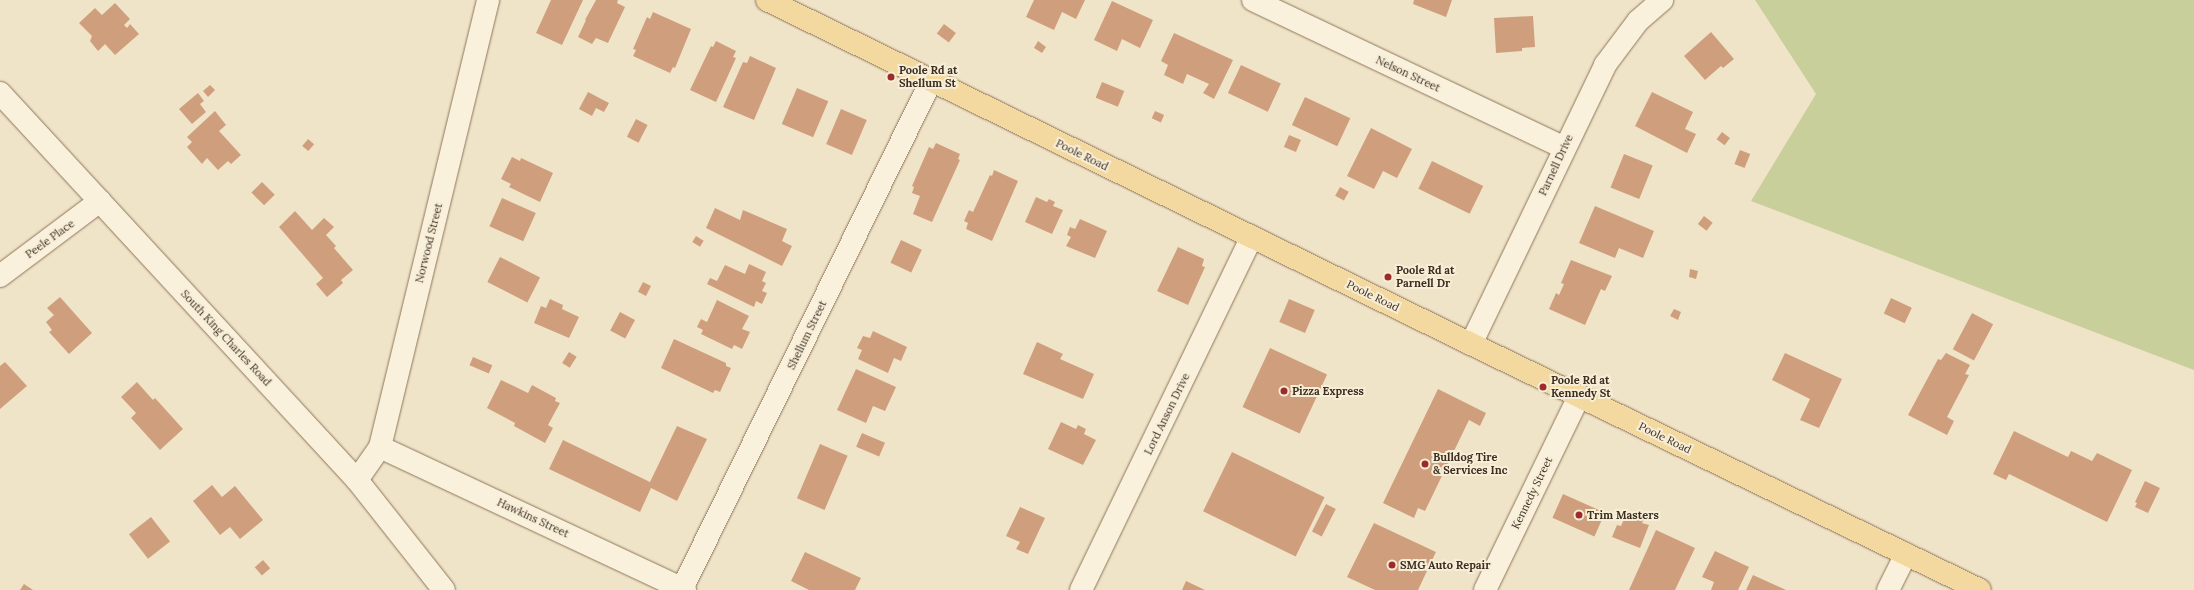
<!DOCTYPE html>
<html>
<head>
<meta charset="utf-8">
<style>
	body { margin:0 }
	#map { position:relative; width:2194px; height:590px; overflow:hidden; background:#f0e4c8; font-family:Lora,serif }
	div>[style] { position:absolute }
	.green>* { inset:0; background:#c9cf9b }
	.building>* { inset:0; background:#cf9f7d; transform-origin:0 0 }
	.roads { filter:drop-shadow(0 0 1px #8d765c) drop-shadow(0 0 1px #8d765c) }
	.minor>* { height:22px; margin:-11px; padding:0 11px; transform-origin:11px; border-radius:11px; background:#faf1dc }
	.major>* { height:22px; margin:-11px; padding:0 11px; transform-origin:11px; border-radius:11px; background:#f3d9a0 }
	.dots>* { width:11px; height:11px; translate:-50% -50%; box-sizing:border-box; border:2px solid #f7eed8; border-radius:50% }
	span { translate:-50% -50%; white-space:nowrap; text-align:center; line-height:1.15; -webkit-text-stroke:4px #f7eed8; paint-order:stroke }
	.poi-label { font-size:11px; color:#3d2e20; font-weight:700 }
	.left { translate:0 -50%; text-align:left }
	.street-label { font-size:11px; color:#3d2e20 }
</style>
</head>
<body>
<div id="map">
	<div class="green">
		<div style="clip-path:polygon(1755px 0,2194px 0,2194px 370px,1751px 201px,1816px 94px)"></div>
	</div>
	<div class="building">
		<div style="clip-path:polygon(551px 0,583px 0,562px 45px,536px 33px)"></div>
		<div style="clip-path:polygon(596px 0,618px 0,617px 3px,625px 7px,608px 43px,596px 38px,592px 44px,578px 37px,586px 20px,585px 20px)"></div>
		<div style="clip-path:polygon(1034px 0,1085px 0,1076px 19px,1062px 12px,1054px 30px,1026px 17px)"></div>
		<div style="clip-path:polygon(1414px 0,1452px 0,1446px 17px,1413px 4px)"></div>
		<div style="clip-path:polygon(1112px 1px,1153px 20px,1140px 48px,1122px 39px,1117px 51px,1094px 40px)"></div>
		<div style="clip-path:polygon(115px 3px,130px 19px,124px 25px,127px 28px,130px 24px,139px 34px,115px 55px,105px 44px,98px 51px,90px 41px,92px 36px,79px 23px,95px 8px,102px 15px)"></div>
		<div style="clip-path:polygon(653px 12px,691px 29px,675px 68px,673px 67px,670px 73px,633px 56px,636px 50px,633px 49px,647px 17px,650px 19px)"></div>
		<div style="clip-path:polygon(1533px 16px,1535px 47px,1522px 48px,1522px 51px,1496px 53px,1494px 18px)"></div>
		<div style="left:944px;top:24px;width:15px;height:12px;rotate:37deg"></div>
		<div style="clip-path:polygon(1711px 32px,1734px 59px,1723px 68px,1721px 66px,1705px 80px,1684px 56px)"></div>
		<div style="clip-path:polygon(1174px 33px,1233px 60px,1214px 99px,1203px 93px,1209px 84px,1187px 74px,1183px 84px,1164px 75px,1168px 65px,1161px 61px)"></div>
		<div style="clip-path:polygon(716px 41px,736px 51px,733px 57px,736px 58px,716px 102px,690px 90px,711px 46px,713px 47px)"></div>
		<div style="clip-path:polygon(1038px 41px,1046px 47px,1042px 53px,1034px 48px)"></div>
		<div style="clip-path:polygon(750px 56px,776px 68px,754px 120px,723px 107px,743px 62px,747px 63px)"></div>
		<div style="left:1241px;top:65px;width:44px;height:31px;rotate:25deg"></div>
		<div style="left:1102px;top:82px;width:24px;height:17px;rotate:22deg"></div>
		<div style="clip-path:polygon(210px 85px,215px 90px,208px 97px,203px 91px)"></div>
		<div style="left:797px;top:88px;width:34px;height:39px;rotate:23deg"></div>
		<div style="clip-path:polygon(588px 92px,609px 103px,604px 112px,596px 108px,592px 116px,579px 109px)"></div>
		<div style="clip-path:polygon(1652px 92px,1693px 112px,1685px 129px,1696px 134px,1687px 153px,1635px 126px)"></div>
		<div style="clip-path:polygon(198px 93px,204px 101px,200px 104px,206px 112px,192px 124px,179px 109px)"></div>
		<div style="left:1305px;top:97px;width:50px;height:31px;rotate:25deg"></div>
		<div style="left:841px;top:109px;width:28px;height:38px;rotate:23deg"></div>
		<div style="clip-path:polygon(215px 111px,226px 125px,219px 131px,241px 155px,231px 164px,228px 161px,218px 170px,207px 158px,202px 164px,187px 147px,192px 142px,187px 137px)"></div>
		<div style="left:1155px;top:111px;width:10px;height:8px;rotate:24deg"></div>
		<div style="left:636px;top:119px;width:13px;height:20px;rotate:27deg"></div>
		<div style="clip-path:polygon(1371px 128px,1412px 149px,1397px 178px,1383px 171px,1374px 189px,1347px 176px)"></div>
		<div style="left:1722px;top:132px;width:10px;height:9px;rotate:37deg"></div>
		<div style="left:1289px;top:135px;width:13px;height:13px;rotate:23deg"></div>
		<div style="left:308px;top:139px;width:8px;height:9px;rotate:40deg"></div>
		<div style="clip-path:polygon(936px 143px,960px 154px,958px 159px,960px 160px,932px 222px,913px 214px,920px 196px,912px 193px,914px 187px,912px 186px,929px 147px,933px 149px)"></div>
		<div style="left:1740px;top:150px;width:11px;height:15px;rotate:22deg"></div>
		<div style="left:1624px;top:154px;width:31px;height:36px;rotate:22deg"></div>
		<div style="clip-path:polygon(512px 157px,520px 161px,521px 158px,553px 173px,540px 202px,509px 187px,511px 184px,501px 179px)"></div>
		<div style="left:1432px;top:161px;width:57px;height:31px;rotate:26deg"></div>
		<div style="clip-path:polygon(994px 170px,1018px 181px,992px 241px,966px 229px,968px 223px,964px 221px,969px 210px,973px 212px,990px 175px,992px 176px)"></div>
		<div style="left:262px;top:182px;width:18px;height:15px;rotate:45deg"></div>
		<div style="left:1340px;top:187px;width:10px;height:10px;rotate:29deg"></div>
		<div style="clip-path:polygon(1036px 197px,1047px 202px,1049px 199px,1055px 202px,1053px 206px,1063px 210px,1052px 234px,1025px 222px)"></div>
		<div style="left:502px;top:198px;width:37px;height:31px;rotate:24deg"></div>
		<div style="clip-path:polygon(1595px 206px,1654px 231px,1643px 258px,1619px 248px,1615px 258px,1579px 243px)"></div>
		<div style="clip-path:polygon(715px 208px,740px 220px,743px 210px,787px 229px,782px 241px,792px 246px,782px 266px,706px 228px)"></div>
		<div style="clip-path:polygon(295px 211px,312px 230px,324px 218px,334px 227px,326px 235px,336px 246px,334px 248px,353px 270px,341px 280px,343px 283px,327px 297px,316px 284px,323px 278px,279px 227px)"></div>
		<div style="left:1704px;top:216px;width:11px;height:10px;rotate:38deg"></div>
		<div style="clip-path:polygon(1080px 219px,1107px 231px,1095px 258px,1066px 246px,1071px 237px,1067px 235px,1070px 227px,1075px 229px)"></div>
		<div style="left:696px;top:236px;width:9px;height:7px;rotate:32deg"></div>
		<div style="left:901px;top:240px;width:23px;height:25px;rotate:25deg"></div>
		<div style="clip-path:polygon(1178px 247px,1204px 259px,1202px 266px,1205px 267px,1188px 305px,1157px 291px)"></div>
		<div style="left:500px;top:257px;width:45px;height:28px;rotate:27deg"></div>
		<div style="clip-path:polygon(1571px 260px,1612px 276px,1605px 291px,1601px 289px,1585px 325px,1549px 309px,1556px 293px,1559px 295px,1564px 284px,1561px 283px)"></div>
		<div style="clip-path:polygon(749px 264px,766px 272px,762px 281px,766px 283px,762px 291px,767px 293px,762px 304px,756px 301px,754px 307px,707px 284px,710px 278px,717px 281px,725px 265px,745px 274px)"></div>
		<div style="clip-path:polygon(1690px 269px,1698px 271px,1696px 279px,1689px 277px)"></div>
		<div style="left:643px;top:282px;width:9px;height:11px;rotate:27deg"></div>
		<div style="clip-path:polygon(60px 297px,92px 333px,69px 354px,49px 332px,52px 330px,46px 322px,54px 315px,47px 308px)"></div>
		<div style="left:1891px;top:298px;width:23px;height:17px;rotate:25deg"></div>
		<div style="clip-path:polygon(550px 299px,563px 305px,562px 309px,579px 317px,569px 338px,534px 323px,541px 306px,546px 308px)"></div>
		<div style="left:1289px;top:299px;width:28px;height:25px;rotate:23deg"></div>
		<div style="clip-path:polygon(717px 300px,749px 316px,742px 329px,750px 332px,742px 349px,734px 345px,732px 349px,701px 334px,703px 330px,697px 327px,701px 319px,707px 322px)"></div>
		<div style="clip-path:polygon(1674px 309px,1681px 312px,1678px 320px,1670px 316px)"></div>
		<div style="left:620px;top:312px;width:17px;height:21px;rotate:28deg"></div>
		<div style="left:1972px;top:313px;width:24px;height:41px;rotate:28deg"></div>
		<div style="clip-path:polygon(873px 331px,907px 347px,901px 361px,894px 358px,888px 373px,858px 359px,862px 350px,857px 348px,863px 336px,870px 338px)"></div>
		<div style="clip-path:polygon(674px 339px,726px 363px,726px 366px,731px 368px,720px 392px,715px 390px,713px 393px,661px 368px)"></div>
		<div style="clip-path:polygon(1037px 342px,1063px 354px,1060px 359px,1094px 374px,1083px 399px,1023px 374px)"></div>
		<div style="left:1270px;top:348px;width:63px;height:65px;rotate:25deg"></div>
		<div style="left:569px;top:352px;width:9px;height:13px;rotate:32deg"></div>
		<div style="clip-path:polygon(1785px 353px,1842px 379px,1819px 428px,1800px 420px,1810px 399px,1772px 380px)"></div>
		<div style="clip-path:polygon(1946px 353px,1970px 365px,1965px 374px,1969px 375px,1947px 417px,1954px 421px,1947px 435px,1908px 415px,1938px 359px,1941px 360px)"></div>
		<div style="left:473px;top:357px;width:21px;height:9px;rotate:23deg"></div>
		<div style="clip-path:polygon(5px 362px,27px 386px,0 409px,0 366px)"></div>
		<div style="clip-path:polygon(856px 369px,896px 387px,885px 411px,873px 406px,866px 423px,837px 410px)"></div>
		<div style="clip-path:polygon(501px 380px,528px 393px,532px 385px,556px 398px,555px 401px,560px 403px,548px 425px,553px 428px,545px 443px,514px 426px,515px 423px,487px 408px)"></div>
		<div style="clip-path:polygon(137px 382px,153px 400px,155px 398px,183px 429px,160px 450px,131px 418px,136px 413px,121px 397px)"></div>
		<div style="clip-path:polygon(1438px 389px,1486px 413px,1480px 426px,1469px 420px,1425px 511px,1418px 508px,1414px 518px,1383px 503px)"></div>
		<div style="clip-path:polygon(1061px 422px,1076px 429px,1078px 425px,1086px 429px,1084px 434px,1096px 440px,1083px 465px,1048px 449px)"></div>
		<div style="clip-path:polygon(677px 426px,707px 439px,677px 501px,651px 488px,640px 512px,549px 469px,563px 440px,650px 482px)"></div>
		<div style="clip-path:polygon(2014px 431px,2068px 457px,2071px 451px,2092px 461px,2097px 453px,2132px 470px,2107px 522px,2009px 474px,2006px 480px,1993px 474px)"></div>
		<div style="left:862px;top:433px;width:25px;height:15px;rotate:23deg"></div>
		<div style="left:820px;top:444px;width:30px;height:59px;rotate:23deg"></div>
		<div style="left:1232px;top:452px;width:103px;height:66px;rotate:26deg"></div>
		<div style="clip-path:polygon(2145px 481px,2160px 488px,2148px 513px,2135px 507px,2137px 503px,2135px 502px)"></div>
		<div style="clip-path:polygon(212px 485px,222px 497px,235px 486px,263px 520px,240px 539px,230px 527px,220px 535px,193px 501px)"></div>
		<div style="left:1563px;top:494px;width:46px;height:26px;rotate:24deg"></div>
		<div style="left:1326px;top:504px;width:11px;height:31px;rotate:27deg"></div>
		<div style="clip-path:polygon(1020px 507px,1045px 518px,1028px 554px,1016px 549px,1020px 542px,1006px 536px)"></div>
		<div style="clip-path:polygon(1637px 513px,1645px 516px,1642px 523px,1649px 525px,1640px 548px,1612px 537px,1617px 525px,1621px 526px,1626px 514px,1635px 518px)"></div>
		<div style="left:151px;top:517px;width:31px;height:28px;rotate:52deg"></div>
		<div style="clip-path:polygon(1374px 523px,1436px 552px,1418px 590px,1375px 590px,1347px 577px)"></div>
		<div style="clip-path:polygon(1656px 530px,1695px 548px,1675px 590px,1629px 590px)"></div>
		<div style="clip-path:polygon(1715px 551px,1749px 567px,1738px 590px,1711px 590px,1714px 582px,1702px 577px)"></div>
		<div style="clip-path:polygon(805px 552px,861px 578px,855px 590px,809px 590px,791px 581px)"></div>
		<div style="left:263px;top:560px;width:11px;height:11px;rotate:49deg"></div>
		<div style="clip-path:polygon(1753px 575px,1786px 590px,1746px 590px)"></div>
		<div style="clip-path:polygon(1186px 581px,1205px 590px,1182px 590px)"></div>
		<div style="clip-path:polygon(24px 584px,33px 590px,20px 590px)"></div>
	</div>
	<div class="roads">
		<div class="minor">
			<div style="left:1253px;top:0;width:344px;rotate:25.4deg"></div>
			<div style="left:0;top:93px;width:527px;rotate:47.31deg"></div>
			<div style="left:357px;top:480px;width:140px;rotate:51.7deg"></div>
			<div style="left:0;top:276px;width:125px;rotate:-36.9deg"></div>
			<div style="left:1471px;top:344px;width:310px;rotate:-64.3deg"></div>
			<div style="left:1605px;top:65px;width:55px;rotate:-53.1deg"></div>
			<div style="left:1638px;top:21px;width:32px;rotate:-41deg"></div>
			<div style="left:380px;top:447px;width:337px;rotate:25.1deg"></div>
			<div style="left:357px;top:480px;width:40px;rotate:-55.1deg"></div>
			<div style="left:380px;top:447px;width:460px;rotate:-76.4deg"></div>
			<div style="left:682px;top:589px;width:566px;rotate:-63.89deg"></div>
			<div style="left:1081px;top:590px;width:392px;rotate:-64.2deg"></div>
			<div style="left:1485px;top:590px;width:216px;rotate:-64.1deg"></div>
			<div style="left:1888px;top:590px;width:40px;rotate:-63.4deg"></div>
		</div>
		<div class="major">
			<div style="left:767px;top:0;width:784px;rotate:26.04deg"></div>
			<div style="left:1471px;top:344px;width:565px;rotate:25.79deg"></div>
		</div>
	</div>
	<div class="dots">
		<div style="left:891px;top:77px;background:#9e2a2b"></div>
		<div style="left:1388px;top:277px;background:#9e2a2b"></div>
		<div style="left:1543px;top:387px;background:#9e2a2b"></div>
		<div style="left:1284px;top:391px;background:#9e2a2b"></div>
		<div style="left:1425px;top:464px;background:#9e2a2b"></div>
		<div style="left:1579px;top:515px;background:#9e2a2b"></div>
		<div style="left:1392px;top:565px;background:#9e2a2b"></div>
	</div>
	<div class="poi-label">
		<span class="left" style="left:899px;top:77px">Poole Rd at<br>Shellum St</span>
		<span class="left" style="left:1396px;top:277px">Poole Rd at<br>Parnell Dr</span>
		<span class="left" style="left:1551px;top:387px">Poole Rd at<br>Kennedy St</span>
		<span class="left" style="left:1292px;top:391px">Pizza Express</span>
		<span class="left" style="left:1433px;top:464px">Bulldog Tire<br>&amp; Services Inc</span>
		<span class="left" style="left:1587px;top:515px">Trim Masters</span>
		<span class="left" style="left:1400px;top:565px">SMG Auto Repair</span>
	</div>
	<div class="street-label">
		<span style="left:1408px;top:74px;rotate:25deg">Nelson Street</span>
		<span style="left:1082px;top:155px;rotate:26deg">Poole Road</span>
		<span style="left:1556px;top:165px;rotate:-65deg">Parnell Drive</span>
		<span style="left:50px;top:239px;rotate:-36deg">Peele Place</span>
		<span style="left:429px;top:243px;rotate:-76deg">Norwood Street</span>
		<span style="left:1373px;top:296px;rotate:26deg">Poole Road</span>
		<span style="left:807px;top:335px;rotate:-64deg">Shellum Street</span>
		<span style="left:226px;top:338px;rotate:47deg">South King Charles Road</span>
		<span style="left:1167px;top:414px;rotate:-64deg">Lord Anson Drive</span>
		<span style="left:1665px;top:438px;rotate:26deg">Poole Road</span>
		<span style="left:1532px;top:493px;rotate:-64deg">Kennedy Street</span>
		<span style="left:533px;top:518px;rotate:25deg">Hawkins Street</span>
	</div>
</div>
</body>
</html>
